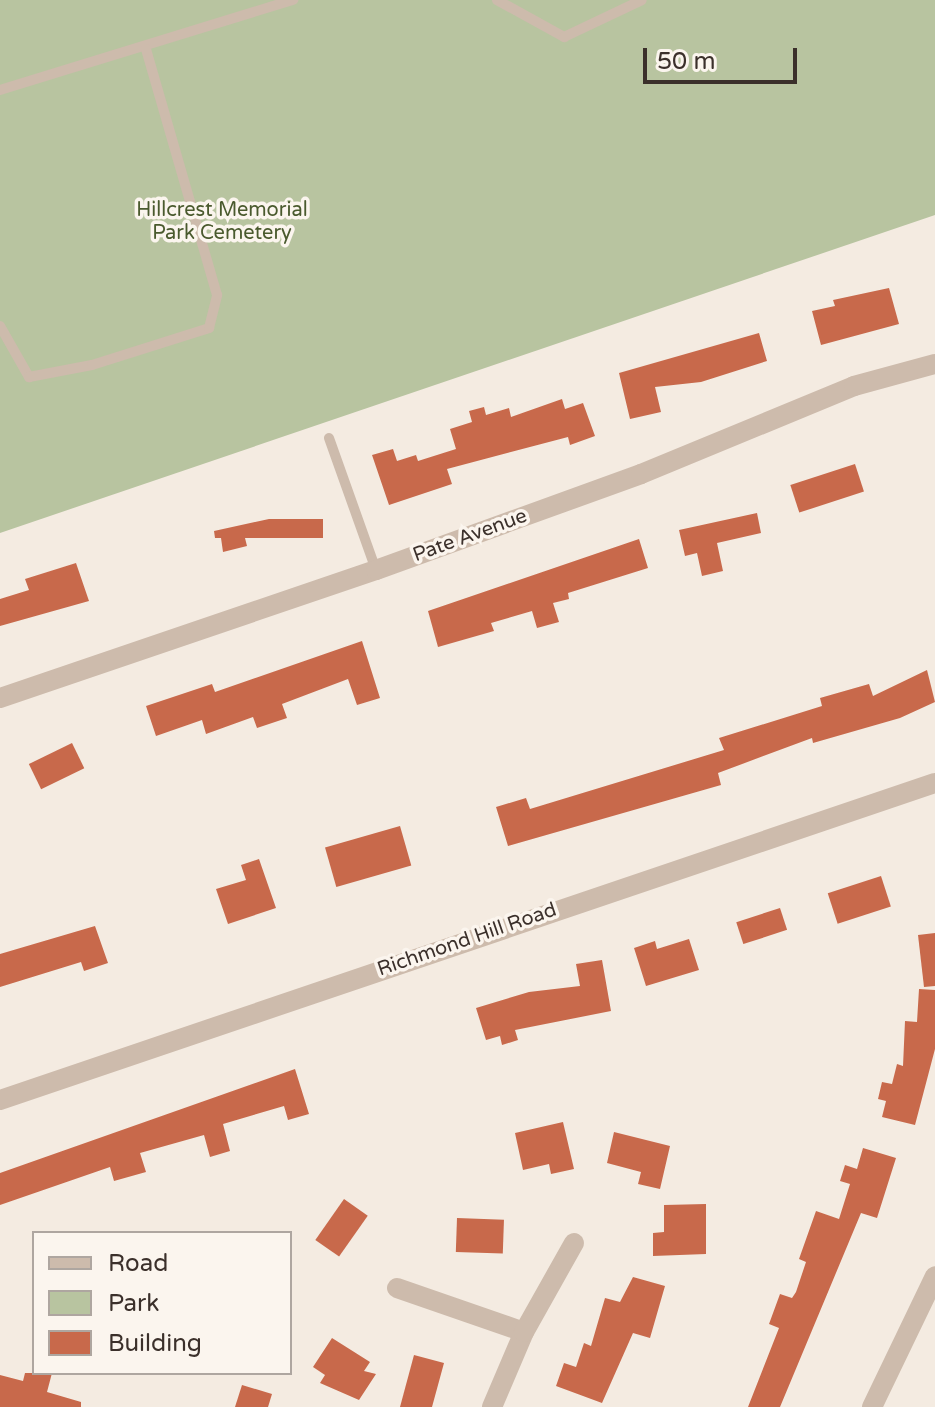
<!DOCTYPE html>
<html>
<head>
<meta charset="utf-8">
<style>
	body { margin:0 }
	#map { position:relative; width:935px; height:1407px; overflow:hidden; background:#f4ebe1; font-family:"Varela Round",sans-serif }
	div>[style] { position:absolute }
	.green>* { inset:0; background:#b8c4a0 }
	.building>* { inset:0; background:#c8694b; transform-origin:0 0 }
	.service>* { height:10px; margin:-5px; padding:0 5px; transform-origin:5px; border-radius:5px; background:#cdbbac }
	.minor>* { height:20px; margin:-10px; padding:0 10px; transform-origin:10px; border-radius:10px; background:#cdbbac }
	.tertiary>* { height:20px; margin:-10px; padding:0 10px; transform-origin:10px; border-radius:10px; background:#cdbbac }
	span { translate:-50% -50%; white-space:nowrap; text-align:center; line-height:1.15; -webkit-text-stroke:7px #fbf5ee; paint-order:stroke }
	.park-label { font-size:20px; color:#4a5a2e }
	.street-label { font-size:20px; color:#3b302b }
	.legend { position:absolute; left:32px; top:1231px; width:260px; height:144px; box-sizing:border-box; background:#fbf5ee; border:2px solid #aea6a0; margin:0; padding:10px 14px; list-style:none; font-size:24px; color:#3b302b }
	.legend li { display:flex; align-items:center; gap:16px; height:40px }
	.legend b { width:40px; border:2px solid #aea6a0 }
	.scale { position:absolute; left:643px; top:48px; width:154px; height:36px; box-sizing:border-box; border:4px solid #3b302b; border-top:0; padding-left:10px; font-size:24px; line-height:28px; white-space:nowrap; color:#3b302b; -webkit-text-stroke:6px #fbf5ee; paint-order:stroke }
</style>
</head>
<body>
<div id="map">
	<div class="green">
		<div style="clip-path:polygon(0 0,935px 0,935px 215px,0 533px)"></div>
	</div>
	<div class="building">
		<div style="clip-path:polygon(889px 288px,899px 324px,821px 345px,812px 311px,835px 306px,833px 300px)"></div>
		<div style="clip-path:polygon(759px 333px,767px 361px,701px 382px,655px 387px,661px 412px,630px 419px,619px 373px)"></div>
		<div style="clip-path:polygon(562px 399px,565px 409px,583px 403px,595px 436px,570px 445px,568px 437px,447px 469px,452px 484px,389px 505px,372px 455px,393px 449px,397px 461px,416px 455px,418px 461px,456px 449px,450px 429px,472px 422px,469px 411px,484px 407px,486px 415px,509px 408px,511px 417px)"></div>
		<div style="left:855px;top:464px;width:29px;height:68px;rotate:72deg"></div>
		<div style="clip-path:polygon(757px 513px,761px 533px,717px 543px,723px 571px,702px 576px,697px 553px,685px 556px,679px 530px)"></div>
		<div style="clip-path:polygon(269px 519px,323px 519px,323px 538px,245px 538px,247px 546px,223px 552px,221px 538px,215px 538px,214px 531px)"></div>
		<div style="clip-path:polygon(639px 539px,648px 568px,568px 593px,569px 599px,553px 603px,559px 622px,537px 628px,532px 611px,491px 623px,494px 631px,438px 647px,428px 611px)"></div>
		<div style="clip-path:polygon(76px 563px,89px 601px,0 626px,0 599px,29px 590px,25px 579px)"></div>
		<div style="clip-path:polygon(362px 641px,380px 698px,357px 705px,348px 679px,282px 704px,287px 718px,257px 728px,253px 717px,206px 734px,202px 720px,156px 736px,146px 706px,212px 684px,215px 692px)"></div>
		<div style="clip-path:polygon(927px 670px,935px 702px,900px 718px,813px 743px,812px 738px,718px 773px,721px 785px,508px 846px,496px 807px,526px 798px,530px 809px,724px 750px,719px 738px,822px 706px,820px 698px,869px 684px,873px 696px)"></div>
		<div style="left:72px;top:743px;width:28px;height:48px;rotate:64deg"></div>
		<div style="left:400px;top:826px;width:41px;height:78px;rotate:74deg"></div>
		<div style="clip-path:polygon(259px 859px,276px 908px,228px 924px,216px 889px,246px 880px,241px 865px)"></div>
		<div style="left:881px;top:876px;width:32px;height:56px;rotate:72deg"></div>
		<div style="left:780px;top:908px;width:23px;height:46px;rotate:72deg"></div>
		<div style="clip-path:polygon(95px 926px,108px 963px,84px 971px,81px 962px,0 987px,0 954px)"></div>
		<div style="clip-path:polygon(935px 933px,935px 986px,924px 987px,918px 935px)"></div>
		<div style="clip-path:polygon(689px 939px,699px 970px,646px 986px,634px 948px,655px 941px,657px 949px)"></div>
		<div style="clip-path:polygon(602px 960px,611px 1011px,515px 1030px,518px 1040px,502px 1045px,500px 1036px,486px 1040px,476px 1008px,529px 992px,580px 986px,576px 964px)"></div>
		<div style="clip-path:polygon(919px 989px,935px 990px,935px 1049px,915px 1125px,882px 1117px,886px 1101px,878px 1099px,882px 1082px,892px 1084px,897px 1064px,903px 1066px,905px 1021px,917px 1022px)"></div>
		<div style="clip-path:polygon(295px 1069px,309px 1114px,288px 1120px,284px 1106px,223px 1124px,230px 1151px,210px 1157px,204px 1135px,140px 1153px,146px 1172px,114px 1181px,110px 1167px,0 1205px,0 1173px)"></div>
		<div style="clip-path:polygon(563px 1122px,574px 1169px,551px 1174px,549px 1164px,523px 1170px,515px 1133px)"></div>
		<div style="clip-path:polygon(614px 1132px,670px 1146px,660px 1189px,638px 1184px,641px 1172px,607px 1163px)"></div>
		<div style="clip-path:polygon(863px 1148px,896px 1158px,877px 1218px,861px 1213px,780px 1407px,748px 1407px,779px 1328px,769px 1324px,780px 1294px,792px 1298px,796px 1292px,806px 1262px,799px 1259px,816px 1211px,839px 1219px,850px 1184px,840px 1181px,845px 1165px,857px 1169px)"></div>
		<div style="left:344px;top:1199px;width:29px;height:50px;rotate:35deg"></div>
		<div style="clip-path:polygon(706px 1204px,706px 1254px,653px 1256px,653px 1233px,664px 1232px,664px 1205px)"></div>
		<div style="left:457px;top:1218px;width:47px;height:34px;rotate:2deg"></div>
		<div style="clip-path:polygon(633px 1277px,665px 1286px,650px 1338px,633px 1333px,602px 1403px,556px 1386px,564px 1363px,576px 1367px,584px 1343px,591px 1346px,605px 1298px,620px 1302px)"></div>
		<div style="clip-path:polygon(332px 1338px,370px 1362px,364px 1371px,376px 1374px,359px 1400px,320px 1383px,325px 1375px,313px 1367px)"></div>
		<div style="clip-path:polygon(414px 1355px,444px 1363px,432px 1407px,400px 1407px)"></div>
		<div style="clip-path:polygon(25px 1373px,52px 1373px,47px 1392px,81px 1402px,81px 1407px,0 1407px,0 1375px,23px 1381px)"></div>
		<div style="clip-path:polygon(242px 1385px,272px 1394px,268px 1407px,235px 1407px)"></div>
	</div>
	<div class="service">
		<div style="left:497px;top:0;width:77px;rotate:28.9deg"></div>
		<div style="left:564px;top:37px;width:86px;rotate:-25.4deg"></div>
		<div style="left:0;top:90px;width:307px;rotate:-17.1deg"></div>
		<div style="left:0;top:326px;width:59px;rotate:60.4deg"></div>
		<div style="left:29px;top:377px;width:64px;rotate:-10.8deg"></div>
		<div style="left:92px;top:365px;width:123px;rotate:-17.5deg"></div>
		<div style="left:209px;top:328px;width:34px;rotate:-76deg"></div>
		<div style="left:217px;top:295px;width:256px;rotate:-106.1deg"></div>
		<div style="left:329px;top:438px;width:140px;rotate:70.4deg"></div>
	</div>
	<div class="minor">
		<div style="left:0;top:698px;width:397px;rotate:-18.8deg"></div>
		<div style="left:376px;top:570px;width:282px;rotate:-19.9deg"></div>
		<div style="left:641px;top:474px;width:230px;rotate:-22.4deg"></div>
		<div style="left:854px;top:386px;width:84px;rotate:-15.2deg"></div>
		<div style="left:397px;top:1288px;width:134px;rotate:19.1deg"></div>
		<div style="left:492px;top:1407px;width:82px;rotate:-66.9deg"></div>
		<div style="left:524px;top:1332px;width:102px;rotate:-60.7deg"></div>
		<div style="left:872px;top:1407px;width:145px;rotate:-64.3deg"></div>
	</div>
	<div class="tertiary">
		<div style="left:0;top:1100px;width:987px;rotate:-18.73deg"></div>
	</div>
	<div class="park-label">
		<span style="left:222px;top:222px">Hillcrest Memorial<br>Park Cemetery</span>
	</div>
	<div class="street-label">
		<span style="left:470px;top:536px;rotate:-20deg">Pate Avenue</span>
		<span style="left:467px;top:940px;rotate:-19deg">Richmond Hill Road</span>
	</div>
	<ul class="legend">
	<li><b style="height:10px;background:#cdbbac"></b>Road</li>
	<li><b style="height:22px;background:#b8c4a0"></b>Park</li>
	<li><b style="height:22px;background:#c8694b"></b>Building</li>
	</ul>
	<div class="scale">50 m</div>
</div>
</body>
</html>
